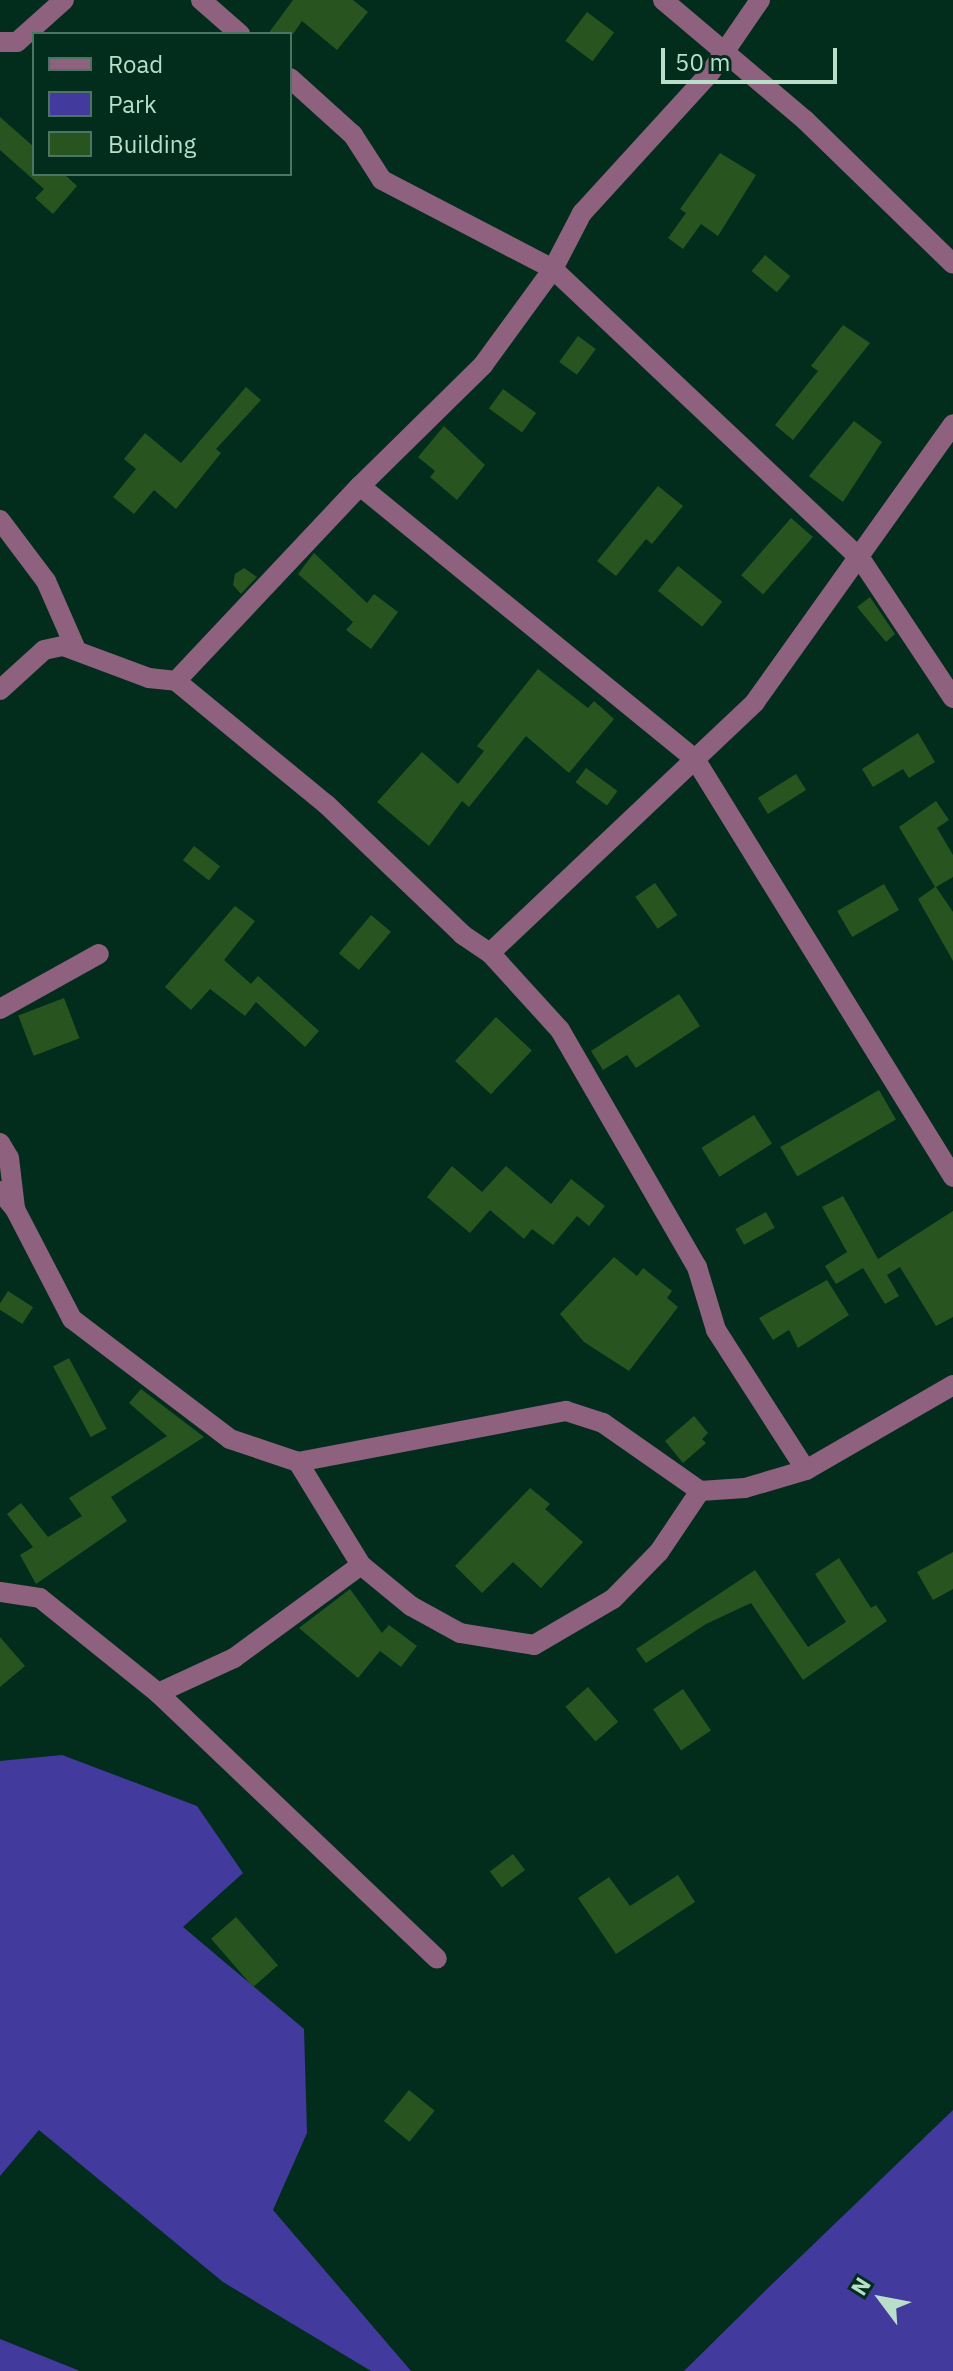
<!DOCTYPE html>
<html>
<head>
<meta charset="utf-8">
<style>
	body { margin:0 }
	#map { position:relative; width:953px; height:2371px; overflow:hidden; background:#022d1c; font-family:"IBM Plex Sans",sans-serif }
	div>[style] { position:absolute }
	.green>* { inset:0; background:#423a9d }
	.building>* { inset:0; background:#285420; transform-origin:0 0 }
	.minor>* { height:20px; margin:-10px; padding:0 10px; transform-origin:10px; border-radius:10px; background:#8e617e }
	span { translate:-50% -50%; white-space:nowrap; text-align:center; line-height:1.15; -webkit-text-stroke:6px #022d1c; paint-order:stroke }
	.legend { position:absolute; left:32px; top:32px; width:260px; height:144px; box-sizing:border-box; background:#022d1c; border:2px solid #4b7462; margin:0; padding:10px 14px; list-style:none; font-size:24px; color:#b9deca }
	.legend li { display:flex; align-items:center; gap:16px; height:40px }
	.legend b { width:40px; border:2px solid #4b7462 }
	.north { position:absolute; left:841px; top:2259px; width:80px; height:80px; -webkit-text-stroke:6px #022d1c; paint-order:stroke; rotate:302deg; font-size:22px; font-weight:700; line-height:32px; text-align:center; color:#b9deca }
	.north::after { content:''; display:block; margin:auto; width:28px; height:36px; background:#b9deca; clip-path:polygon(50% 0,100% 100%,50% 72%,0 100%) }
	.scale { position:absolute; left:661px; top:48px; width:176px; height:36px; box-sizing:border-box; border:4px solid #b9deca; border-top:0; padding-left:10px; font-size:24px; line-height:28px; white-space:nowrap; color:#b9deca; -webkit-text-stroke:6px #022d1c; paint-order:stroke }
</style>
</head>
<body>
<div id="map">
	<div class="green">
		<div style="clip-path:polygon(62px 1755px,197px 1806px,243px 1873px,183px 1927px,304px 2029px,307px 2133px,273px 2210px,411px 2371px,371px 2371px,223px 2282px,39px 2130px,0 2176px,0 1761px)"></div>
		<div style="clip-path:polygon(953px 2110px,953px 2371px,684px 2371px,766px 2290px)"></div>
		<div style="clip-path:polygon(0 2339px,80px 2371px,0 2371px)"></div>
	</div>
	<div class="building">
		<div style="clip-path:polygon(293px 0,353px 0,368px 12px,337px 50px,302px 21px,293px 34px,268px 34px)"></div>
		<div style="left:587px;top:12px;width:34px;height:36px;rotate:37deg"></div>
		<div style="clip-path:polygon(0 117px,34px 147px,34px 174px,64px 174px,77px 186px,53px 214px,35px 198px,44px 189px,0 150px)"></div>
		<div style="clip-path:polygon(720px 153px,756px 175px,718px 236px,701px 224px,683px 249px,668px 238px,686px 213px,680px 209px)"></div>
		<div style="left:765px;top:255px;width:33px;height:21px;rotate:40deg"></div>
		<div style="clip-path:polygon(843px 325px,870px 343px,793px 440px,775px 425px,818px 371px,811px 366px)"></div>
		<div style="left:578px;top:336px;width:22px;height:32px;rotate:36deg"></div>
		<div style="clip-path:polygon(246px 387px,261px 400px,216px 449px,221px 453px,176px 509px,154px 490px,134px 514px,113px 497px,136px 469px,124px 459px,145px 433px,181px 463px)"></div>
		<div style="left:503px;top:389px;width:41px;height:24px;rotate:36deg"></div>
		<div style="clip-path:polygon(854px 421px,882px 442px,843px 502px,809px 476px)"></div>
		<div style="clip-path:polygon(444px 426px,485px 465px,457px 500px,430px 477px,435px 471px,418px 457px)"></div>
		<div style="clip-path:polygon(658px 486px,683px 506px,652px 544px,646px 539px,616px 576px,597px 561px)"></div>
		<div style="left:791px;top:518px;width:29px;height:76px;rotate:41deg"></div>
		<div style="clip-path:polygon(314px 553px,367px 603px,374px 594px,398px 612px,371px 649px,346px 630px,353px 622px,298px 574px)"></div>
		<div style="left:678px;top:566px;width:57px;height:32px;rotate:39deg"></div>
		<div style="clip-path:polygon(244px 568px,257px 577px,241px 594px,233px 585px,235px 574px)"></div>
		<div style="clip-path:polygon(870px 597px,895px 634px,886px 642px,857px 607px)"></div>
		<div style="clip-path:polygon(538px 669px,588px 708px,594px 701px,614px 719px,569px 773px,526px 736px,469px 807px,462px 801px,429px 846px,377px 802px,422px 752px,458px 784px,484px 751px,477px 746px)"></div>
		<div style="clip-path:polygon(918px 733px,935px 762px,909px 778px,903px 769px,873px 787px,862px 769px)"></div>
		<div style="left:586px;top:768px;width:39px;height:18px;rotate:36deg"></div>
		<div style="left:796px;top:774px;width:19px;height:45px;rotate:58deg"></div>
		<div style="clip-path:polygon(936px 801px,949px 820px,937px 828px,953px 855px,953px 877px,936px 887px,953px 912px,953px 961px,918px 899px,935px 887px,899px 827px)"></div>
		<div style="left:194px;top:846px;width:33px;height:18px;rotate:38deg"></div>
		<div style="left:655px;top:883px;width:39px;height:24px;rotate:55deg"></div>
		<div style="left:884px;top:884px;width:30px;height:54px;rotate:60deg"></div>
		<div style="clip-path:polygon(235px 906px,255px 921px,224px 960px,251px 984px,258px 976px,319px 1031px,305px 1047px,256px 1002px,245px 1016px,210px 989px,191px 1010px,165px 987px)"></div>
		<div style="left:371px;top:915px;width:26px;height:50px;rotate:40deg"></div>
		<div style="clip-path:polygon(679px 994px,700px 1026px,636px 1068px,627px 1055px,603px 1070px,591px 1051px)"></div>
		<div style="left:64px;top:998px;width:43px;height:49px;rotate:69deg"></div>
		<div style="left:496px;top:1017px;width:49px;height:60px;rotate:43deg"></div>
		<div style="left:879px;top:1090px;width:34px;height:114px;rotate:60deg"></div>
		<div style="left:754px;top:1115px;width:34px;height:62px;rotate:58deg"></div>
		<div style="clip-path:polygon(452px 1166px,482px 1192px,506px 1166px,551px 1204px,571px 1179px,605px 1206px,589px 1226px,577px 1216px,553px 1245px,532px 1229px,524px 1239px,490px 1210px,470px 1233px,427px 1197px)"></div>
		<div style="clip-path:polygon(843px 1196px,878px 1259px,953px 1211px,953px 1317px,936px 1326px,900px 1267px,887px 1275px,899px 1296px,885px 1304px,863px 1268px,836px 1284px,825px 1266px,847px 1252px,822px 1207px)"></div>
		<div style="left:766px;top:1212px;width:18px;height:35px;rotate:61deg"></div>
		<div style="clip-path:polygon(614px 1257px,637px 1276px,643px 1268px,672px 1291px,667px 1298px,678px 1307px,629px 1371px,584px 1342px,560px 1314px)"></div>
		<div style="clip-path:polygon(827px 1280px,849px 1315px,798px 1348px,789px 1330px,773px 1340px,759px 1318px)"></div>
		<div style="left:8px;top:1291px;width:30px;height:20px;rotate:33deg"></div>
		<div style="left:69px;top:1358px;width:80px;height:18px;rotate:62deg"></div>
		<div style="clip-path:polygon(141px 1389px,204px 1437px,111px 1497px,127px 1521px,36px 1584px,20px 1555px,33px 1547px,7px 1514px,21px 1503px,48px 1537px,82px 1516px,69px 1498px,167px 1436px,129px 1403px)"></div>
		<div style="clip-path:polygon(694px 1416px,708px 1433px,702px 1439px,706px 1443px,683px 1463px,665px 1441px)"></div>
		<div style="clip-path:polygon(530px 1488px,550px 1504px,545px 1509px,583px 1542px,541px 1588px,513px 1562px,482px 1593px,455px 1566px)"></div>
		<div style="clip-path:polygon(953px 1552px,953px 1589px,933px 1600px,917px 1572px)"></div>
		<div style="clip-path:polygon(839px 1558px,871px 1608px,876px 1605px,887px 1621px,803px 1680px,751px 1603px,706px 1624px,646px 1663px,636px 1649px,755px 1570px,808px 1647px,846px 1622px,815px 1574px)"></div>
		<div style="clip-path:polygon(350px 1589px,382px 1633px,389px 1625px,417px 1646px,401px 1667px,380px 1651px,358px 1678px,299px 1628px)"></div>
		<div style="clip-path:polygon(0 1637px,25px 1666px,0 1687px)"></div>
		<div style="left:588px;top:1687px;width:46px;height:30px;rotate:49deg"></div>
		<div style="left:683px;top:1689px;width:50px;height:36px;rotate:56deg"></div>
		<div style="left:513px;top:1854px;width:20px;height:29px;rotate:53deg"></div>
		<div style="clip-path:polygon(678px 1875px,695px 1902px,616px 1954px,578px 1898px,609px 1877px,630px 1906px)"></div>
		<div style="left:236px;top:1917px;width:64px;height:33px;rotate:49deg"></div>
		<div style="left:409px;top:2090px;width:33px;height:40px;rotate:39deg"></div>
	</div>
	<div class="minor">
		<div style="left:201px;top:0;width:52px;rotate:41.1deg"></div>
		<div style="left:663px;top:0;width:186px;rotate:40.2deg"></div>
		<div style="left:805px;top:120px;width:206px;rotate:44.2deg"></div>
		<div style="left:760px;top:0;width:88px;rotate:124.4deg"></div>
		<div style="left:710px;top:73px;width:190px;rotate:132.4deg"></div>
		<div style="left:582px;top:213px;width:63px;rotate:117.4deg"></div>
		<div style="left:553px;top:269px;width:422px;rotate:43.3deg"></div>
		<div style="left:860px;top:558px;width:168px;rotate:56.4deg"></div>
		<div style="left:0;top:42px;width:17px"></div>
		<div style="left:17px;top:42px;width:63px;rotate:-41.8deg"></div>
		<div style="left:360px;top:486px;width:432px;rotate:39.2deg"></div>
		<div style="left:695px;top:759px;width:491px;rotate:58.3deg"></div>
		<div style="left:0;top:520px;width:76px;rotate:53deg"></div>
		<div style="left:46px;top:581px;width:72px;rotate:66.3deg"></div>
		<div style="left:176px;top:681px;width:268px;rotate:-46.7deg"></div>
		<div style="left:360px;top:486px;width:173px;rotate:-44.5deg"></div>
		<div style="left:483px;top:365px;width:119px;rotate:-53.9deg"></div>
		<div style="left:553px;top:269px;width:193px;rotate:-152.5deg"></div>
		<div style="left:382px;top:180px;width:54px;rotate:-122.8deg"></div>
		<div style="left:353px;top:135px;width:85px;rotate:-137.9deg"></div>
		<div style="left:0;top:690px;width:59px;rotate:-42.3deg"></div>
		<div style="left:44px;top:650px;width:19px;rotate:-12deg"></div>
		<div style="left:63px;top:646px;width:92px;rotate:20.4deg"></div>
		<div style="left:149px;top:678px;width:27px;rotate:6deg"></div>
		<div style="left:176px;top:681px;width:194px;rotate:39.4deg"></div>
		<div style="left:326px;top:804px;width:190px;rotate:43.7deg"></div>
		<div style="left:463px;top:935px;width:32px;rotate:34deg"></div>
		<div style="left:490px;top:953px;width:365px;rotate:-43.4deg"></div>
		<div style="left:755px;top:702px;width:341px;rotate:-54.5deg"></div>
		<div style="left:490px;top:953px;width:104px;rotate:47.7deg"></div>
		<div style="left:560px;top:1030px;width:274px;rotate:60deg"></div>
		<div style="left:697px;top:1267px;width:66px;rotate:73.2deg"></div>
		<div style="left:716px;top:1330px;width:166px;rotate:57.3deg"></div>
		<div style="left:0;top:1009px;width:113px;rotate:-29.1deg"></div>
		<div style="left:0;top:1143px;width:17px;rotate:59deg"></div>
		<div style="left:9px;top:1158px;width:50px;rotate:83.2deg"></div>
		<div style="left:0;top:1191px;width:23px;rotate:50deg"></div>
		<div style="left:15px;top:1209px;width:124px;rotate:62.6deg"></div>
		<div style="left:72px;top:1319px;width:198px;rotate:37.2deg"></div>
		<div style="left:230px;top:1439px;width:72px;rotate:18.7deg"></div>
		<div style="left:298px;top:1462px;width:273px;rotate:-10.8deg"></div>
		<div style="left:566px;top:1411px;width:39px;rotate:18deg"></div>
		<div style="left:603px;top:1423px;width:118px;rotate:35deg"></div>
		<div style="left:700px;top:1491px;width:45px;rotate:-3.8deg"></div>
		<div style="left:745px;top:1488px;width:64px;rotate:-16.4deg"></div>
		<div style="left:806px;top:1470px;width:170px;rotate:-30deg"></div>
		<div style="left:361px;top:1565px;width:65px;rotate:39.4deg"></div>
		<div style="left:411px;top:1606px;width:56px;rotate:28.9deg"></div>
		<div style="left:460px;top:1633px;width:75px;rotate:9.2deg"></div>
		<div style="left:534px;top:1645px;width:91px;rotate:-30.2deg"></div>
		<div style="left:613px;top:1599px;width:66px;rotate:-45.6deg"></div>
		<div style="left:659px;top:1552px;width:73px;rotate:-56.1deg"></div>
		<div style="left:0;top:1592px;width:40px;rotate:8.5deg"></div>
		<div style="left:40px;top:1598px;width:151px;rotate:38.8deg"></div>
		<div style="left:158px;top:1693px;width:84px;rotate:-24.7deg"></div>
		<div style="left:234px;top:1658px;width:157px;rotate:-36.2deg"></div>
		<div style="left:361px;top:1565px;width:121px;rotate:-121.5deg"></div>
		<div style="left:158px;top:1693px;width:385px;rotate:43.6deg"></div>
	</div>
	<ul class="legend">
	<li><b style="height:10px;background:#8e617e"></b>Road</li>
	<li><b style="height:22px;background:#423a9d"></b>Park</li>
	<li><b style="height:22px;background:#285420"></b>Building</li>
	</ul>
	<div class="north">N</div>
	<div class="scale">50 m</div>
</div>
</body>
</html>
